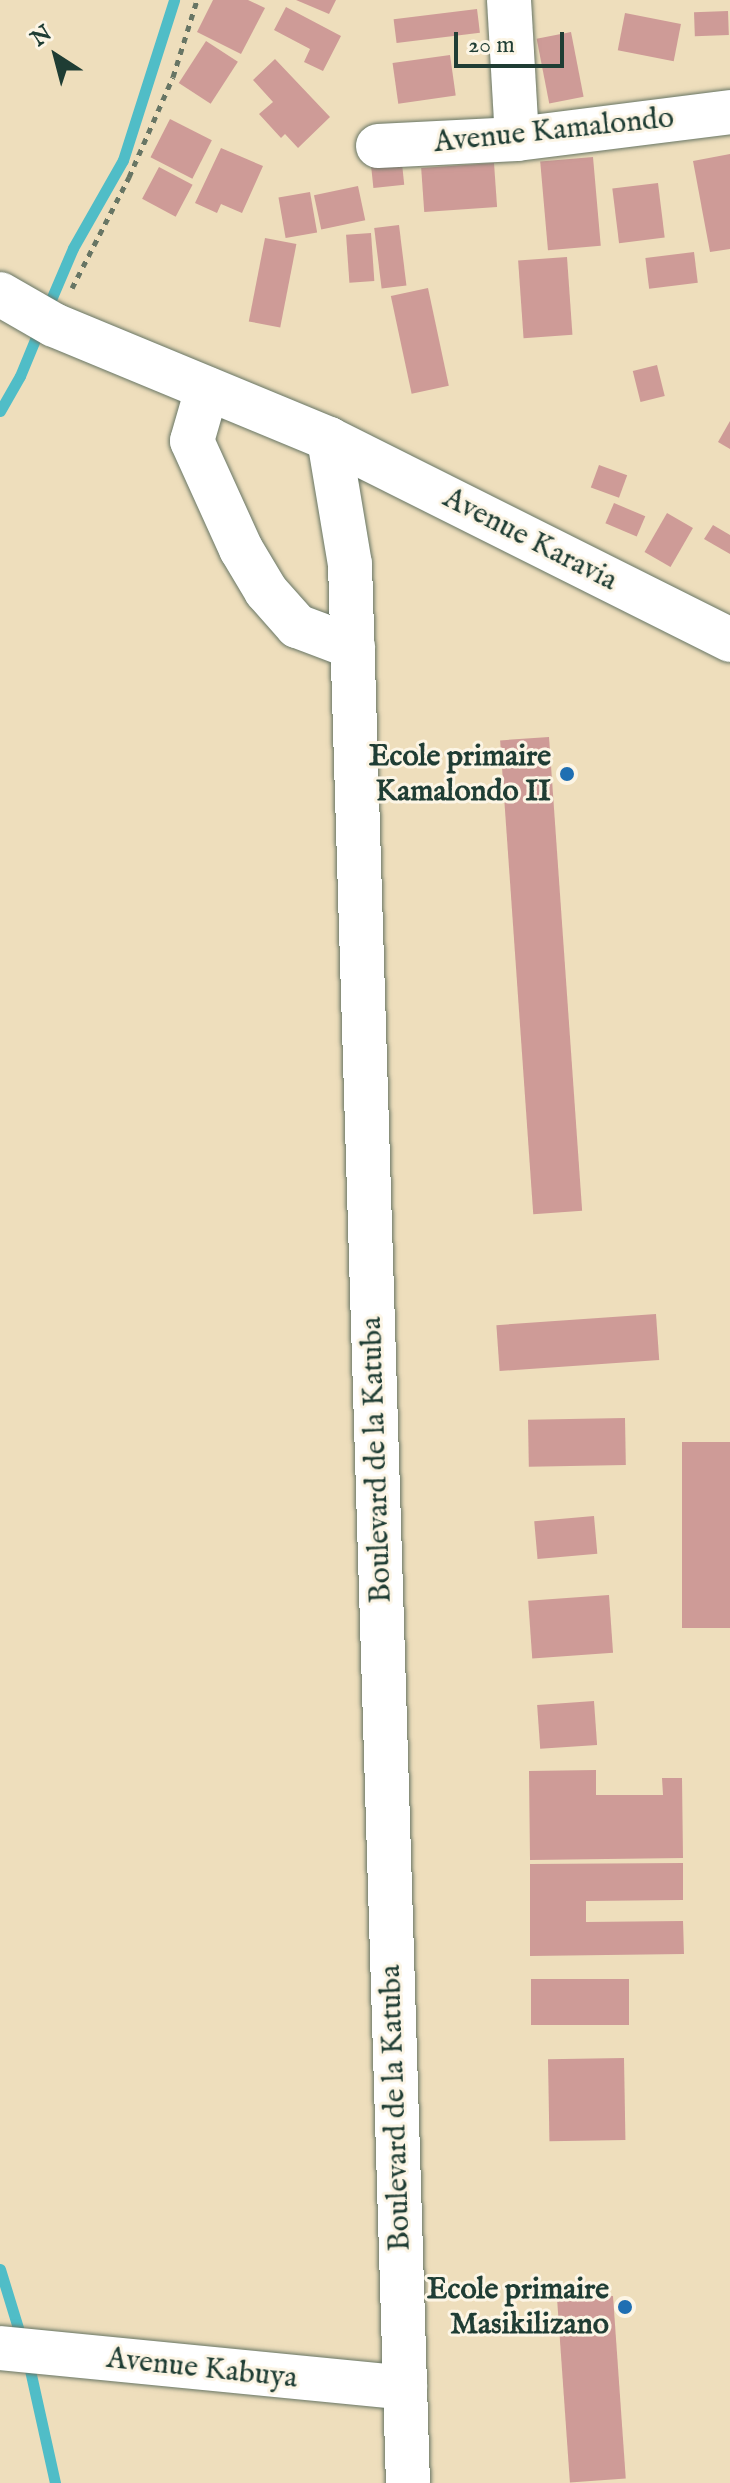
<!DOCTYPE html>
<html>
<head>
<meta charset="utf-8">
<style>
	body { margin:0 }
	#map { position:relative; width:730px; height:2483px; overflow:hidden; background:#eedebc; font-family:"IM FELL English",serif }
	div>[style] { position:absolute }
	.stream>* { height:11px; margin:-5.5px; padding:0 5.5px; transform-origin:5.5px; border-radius:5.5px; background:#50bdc7 }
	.building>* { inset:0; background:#ce9b97; transform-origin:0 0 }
	.path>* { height:5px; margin-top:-2.5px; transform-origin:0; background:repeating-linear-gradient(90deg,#677564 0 6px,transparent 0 12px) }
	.roads { filter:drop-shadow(0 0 2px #677564) drop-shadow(0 0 2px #677564) }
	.minor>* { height:44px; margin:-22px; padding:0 22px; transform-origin:22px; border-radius:22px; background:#fff }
	.dots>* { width:22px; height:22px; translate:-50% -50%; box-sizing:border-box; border:4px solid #fcf5e5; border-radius:50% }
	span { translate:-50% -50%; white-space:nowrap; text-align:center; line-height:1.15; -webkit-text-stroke:6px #fcf5e5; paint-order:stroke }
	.street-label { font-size:30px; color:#1f3d34 }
	.poi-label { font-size:30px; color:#1f3d34; font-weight:700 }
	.right { translate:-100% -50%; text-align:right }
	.north { position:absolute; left:16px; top:16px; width:80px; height:80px; -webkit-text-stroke:6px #fcf5e5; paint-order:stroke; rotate:324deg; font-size:22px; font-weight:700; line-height:32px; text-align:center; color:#1f3d34 }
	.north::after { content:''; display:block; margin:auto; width:28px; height:36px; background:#1f3d34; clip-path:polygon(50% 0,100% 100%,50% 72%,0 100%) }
	.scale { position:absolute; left:454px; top:32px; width:110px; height:36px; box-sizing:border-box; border:4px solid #1f3d34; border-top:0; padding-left:10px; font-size:24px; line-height:28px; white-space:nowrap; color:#1f3d34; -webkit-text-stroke:6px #fcf5e5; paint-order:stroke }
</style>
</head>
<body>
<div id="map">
	<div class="stream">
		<div style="left:47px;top:309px;width:66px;rotate:-66.9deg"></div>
		<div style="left:73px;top:248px;width:101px;rotate:-60.4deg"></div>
		<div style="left:123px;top:160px;width:168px;rotate:-72.3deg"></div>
		<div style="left:0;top:411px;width:40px;rotate:-60.3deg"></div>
		<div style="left:20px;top:376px;width:55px;rotate:-67.6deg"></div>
		<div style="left:0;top:2269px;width:75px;rotate:73deg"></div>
		<div style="left:28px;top:2361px;width:125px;rotate:77.5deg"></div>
	</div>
	<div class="building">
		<div style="clip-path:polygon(213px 0,248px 0,265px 8px,241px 54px,197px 32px)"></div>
		<div style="clip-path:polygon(296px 0,336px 0,329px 14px)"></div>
		<div style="clip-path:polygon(286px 7px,341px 36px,323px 71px,304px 62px,310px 49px,274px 30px)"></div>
		<div style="left:477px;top:9px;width:24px;height:84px;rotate:83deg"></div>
		<div style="left:728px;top:11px;width:24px;height:34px;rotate:88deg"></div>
		<div style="left:625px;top:13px;width:57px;height:38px;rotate:11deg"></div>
		<div style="left:571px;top:32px;width:66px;height:35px;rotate:79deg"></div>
		<div style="left:206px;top:41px;width:38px;height:50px;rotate:33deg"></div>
		<div style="left:450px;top:55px;width:41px;height:58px;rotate:82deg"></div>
		<div style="clip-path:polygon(275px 59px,330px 117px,298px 148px,285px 134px,281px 138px,259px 114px,273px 102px,253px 80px)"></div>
		<div style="left:170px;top:119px;width:47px;height:43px;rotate:27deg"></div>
		<div style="clip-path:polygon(221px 148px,263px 166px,242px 213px,221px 204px,217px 213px,195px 203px)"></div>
		<div style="left:401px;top:154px;width:31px;height:31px;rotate:84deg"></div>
		<div style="clip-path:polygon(730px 154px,730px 249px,710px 252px,693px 161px)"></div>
		<div style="left:593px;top:157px;width:89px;height:53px;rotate:85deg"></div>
		<div style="left:494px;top:163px;width:44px;height:73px;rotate:86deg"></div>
		<div style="left:159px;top:167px;width:38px;height:36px;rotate:28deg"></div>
		<div style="left:658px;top:183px;width:55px;height:46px;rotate:83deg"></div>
		<div style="left:358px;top:186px;width:35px;height:45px;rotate:78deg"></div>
		<div style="left:310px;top:192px;width:41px;height:32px;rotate:80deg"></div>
		<div style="left:399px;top:225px;width:61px;height:25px;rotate:83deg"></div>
		<div style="left:371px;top:233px;width:48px;height:25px;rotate:86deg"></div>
		<div style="left:265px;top:238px;width:32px;height:85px;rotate:11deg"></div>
		<div style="left:694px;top:252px;width:31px;height:49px;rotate:83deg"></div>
		<div style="left:567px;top:257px;width:78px;height:49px;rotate:86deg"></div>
		<div style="left:428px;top:288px;width:100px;height:38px;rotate:78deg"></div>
		<div style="left:657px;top:365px;width:32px;height:25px;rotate:76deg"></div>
		<div style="clip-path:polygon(730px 421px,730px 449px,718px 442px)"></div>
		<div style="left:599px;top:465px;width:30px;height:24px;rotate:20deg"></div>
		<div style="left:614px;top:503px;width:34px;height:22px;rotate:23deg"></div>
		<div style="left:667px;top:513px;width:30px;height:45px;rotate:30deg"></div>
		<div style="clip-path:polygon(713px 525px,730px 535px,730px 554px,704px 539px)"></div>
		<div style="left:549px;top:737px;width:475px;height:49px;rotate:86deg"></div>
		<div style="left:656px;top:1314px;width:46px;height:160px;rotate:86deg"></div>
		<div style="left:625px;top:1418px;width:47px;height:97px;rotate:89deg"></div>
		<div style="left:730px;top:1442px;width:186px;height:48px;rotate:90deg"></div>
		<div style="left:594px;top:1516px;width:38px;height:60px;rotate:85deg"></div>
		<div style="left:609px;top:1595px;width:58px;height:81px;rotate:86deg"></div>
		<div style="left:594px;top:1701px;width:44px;height:57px;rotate:86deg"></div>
		<div style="clip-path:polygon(596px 1770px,596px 1795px,663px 1795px,662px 1778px,682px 1778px,683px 1858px,530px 1860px,529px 1771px)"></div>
		<div style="clip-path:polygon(683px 1863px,683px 1900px,586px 1901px,586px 1922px,683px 1921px,684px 1954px,530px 1956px,530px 1864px)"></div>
		<div style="left:629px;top:1979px;width:46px;height:98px;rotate:90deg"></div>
		<div style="left:624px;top:2058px;width:82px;height:76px;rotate:89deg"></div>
		<div style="left:613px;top:2296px;width:183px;height:56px;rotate:86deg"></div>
	</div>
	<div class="path">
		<div style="left:72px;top:288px;width:125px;rotate:-62.8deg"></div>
		<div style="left:129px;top:177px;width:109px;rotate:-66.3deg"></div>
		<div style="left:173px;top:77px;width:81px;rotate:-72.7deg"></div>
	</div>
	<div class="roads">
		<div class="minor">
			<div style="left:509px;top:0;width:139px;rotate:86.7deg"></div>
			<div style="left:378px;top:146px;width:139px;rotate:-2.9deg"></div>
			<div style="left:517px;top:139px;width:215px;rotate:-7.2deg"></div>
			<div style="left:0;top:294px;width:62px;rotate:29.9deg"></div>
			<div style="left:54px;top:325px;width:298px;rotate:22.5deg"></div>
			<div style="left:329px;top:439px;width:449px;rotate:26.6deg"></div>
			<div style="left:207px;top:389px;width:54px;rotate:106.1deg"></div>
			<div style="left:192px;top:441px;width:119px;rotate:65.6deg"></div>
			<div style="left:241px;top:549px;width:49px;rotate:59.2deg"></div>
			<div style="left:266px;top:591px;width:47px;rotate:48.5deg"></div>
			<div style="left:297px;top:626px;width:60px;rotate:20.6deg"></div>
			<div style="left:329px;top:439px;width:127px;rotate:80.5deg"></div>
			<div style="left:350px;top:564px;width:1920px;rotate:88.27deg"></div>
			<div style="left:0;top:2348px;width:407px;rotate:5.6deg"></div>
		</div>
	</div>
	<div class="dots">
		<div style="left:567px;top:774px;background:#1f6fb2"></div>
		<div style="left:625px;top:2307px;background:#1f6fb2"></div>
	</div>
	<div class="street-label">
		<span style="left:554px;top:131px;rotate:-6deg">Avenue Kamalondo</span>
		<span style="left:530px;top:540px;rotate:27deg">Avenue Karavia</span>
		<span style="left:377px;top:1460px;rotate:-92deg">Boulevard de la Katuba</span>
		<span style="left:396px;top:2108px;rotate:-92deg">Boulevard de la Katuba</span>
		<span style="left:202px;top:2369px;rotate:6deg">Avenue Kabuya</span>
	</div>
	<div class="poi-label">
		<span class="right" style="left:551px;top:774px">Ecole primaire<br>Kamalondo II</span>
		<span class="right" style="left:609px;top:2307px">Ecole primaire<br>Masikilizano</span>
	</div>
	<div class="north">N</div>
	<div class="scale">20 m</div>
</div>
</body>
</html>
